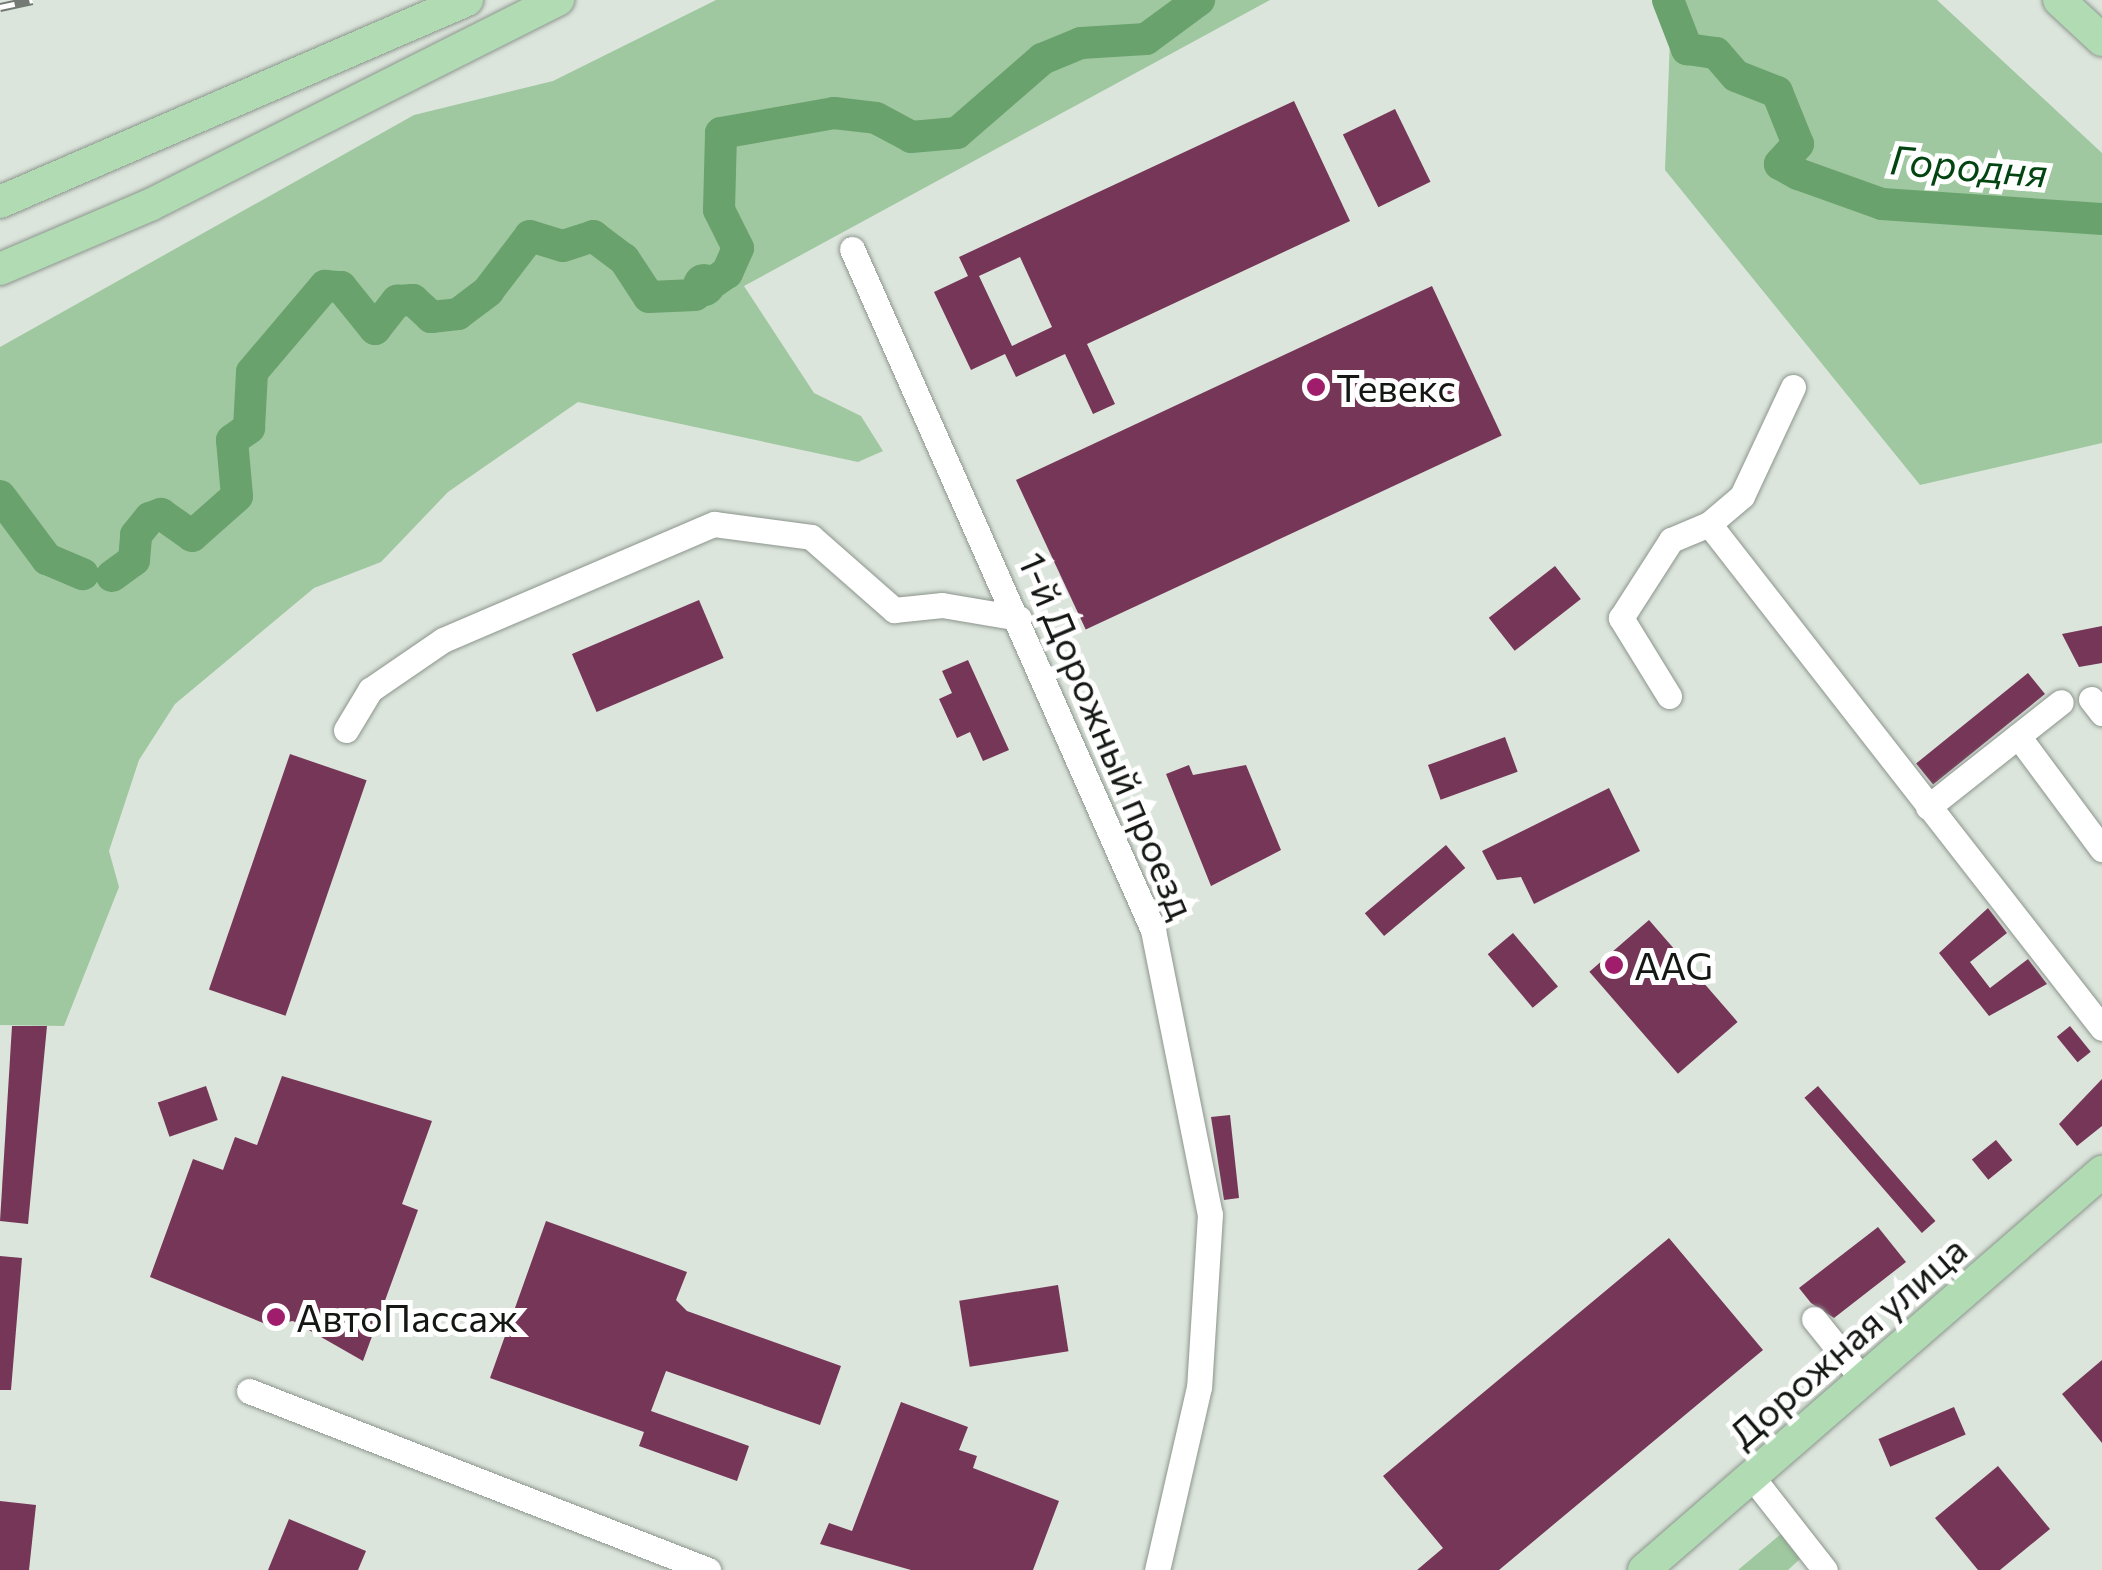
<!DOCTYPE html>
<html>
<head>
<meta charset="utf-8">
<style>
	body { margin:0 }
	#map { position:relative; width:2102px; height:1570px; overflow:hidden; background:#dce5dc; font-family:Commissioner,sans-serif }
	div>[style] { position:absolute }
	.green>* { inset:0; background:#9fc8a0 }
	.water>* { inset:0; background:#6aa26d }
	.round { border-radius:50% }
	.river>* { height:32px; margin:-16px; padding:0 16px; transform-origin:16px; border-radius:16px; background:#6aa26d }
	.building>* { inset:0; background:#753657; transform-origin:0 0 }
	.roads { filter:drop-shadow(0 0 2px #8c958d) drop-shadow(0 0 2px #8c958d) }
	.minor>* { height:25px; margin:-12.5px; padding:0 12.5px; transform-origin:12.5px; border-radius:12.5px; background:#fff }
	.major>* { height:32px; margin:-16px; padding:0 16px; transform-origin:16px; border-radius:16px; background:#b0dbb3 }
	.rail>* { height:9px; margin-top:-4.5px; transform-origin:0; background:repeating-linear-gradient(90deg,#fff 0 15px,#737973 0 30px); box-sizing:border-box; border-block:2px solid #737973 }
	.dots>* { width:28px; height:28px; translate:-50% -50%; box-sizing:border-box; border:5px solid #fff; border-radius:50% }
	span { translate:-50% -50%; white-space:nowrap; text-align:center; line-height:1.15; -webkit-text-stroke:10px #fff; paint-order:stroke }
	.poi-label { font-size:38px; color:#141714 }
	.left { translate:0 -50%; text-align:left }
	.street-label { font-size:38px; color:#141714 }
	.water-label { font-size:40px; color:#034511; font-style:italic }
</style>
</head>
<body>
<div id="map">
	<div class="green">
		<div style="clip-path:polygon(716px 0,1270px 0,744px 286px,814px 393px,861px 416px,883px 451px,858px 462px,578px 402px,448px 492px,381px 562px,314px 588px,175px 704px,139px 760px,109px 851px,119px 887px,64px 1026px,0 1025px,0 347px,414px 115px,553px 81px)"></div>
		<div style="clip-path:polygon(1657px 0,1937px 0,2102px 153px,2102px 443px,1920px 485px,1665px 170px,1671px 13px)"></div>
		<div style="clip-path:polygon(1781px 1534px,1800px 1559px,1788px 1570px,1738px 1570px)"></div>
	</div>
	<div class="water">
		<div class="round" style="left:683px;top:264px;width:42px;height:42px"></div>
	</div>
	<div class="river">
		<div style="left:1668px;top:0;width:53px;rotate:68.8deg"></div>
		<div style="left:1687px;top:49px;width:29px;rotate:8deg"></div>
		<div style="left:1716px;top:53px;width:30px;rotate:49deg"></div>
		<div style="left:1736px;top:76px;width:44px;rotate:21.3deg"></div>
		<div style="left:1777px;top:92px;width:56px;rotate:68deg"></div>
		<div style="left:1798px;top:144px;width:27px;rotate:132deg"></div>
		<div style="left:1780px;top:164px;width:21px;rotate:29deg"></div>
		<div style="left:1798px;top:174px;width:89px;rotate:19.7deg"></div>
		<div style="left:1882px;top:204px;width:221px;rotate:3.9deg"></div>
		<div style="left:0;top:496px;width:79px;rotate:53.3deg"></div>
		<div style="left:47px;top:559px;width:39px;rotate:23deg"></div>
		<div style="left:112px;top:576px;width:27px;rotate:-36deg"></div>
		<div style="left:134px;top:560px;width:25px;rotate:-85deg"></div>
		<div style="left:136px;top:535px;width:22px;rotate:-51deg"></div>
		<div style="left:150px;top:518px;width:12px;rotate:-20deg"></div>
		<div style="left:161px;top:514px;width:38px;rotate:35deg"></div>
		<div style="left:192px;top:536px;width:60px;rotate:-41.6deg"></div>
		<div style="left:237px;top:496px;width:56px;rotate:-95.1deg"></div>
		<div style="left:232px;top:440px;width:21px;rotate:-35deg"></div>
		<div style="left:249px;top:428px;width:56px;rotate:-86.9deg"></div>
		<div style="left:252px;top:372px;width:113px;rotate:-49.7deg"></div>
		<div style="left:325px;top:286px;width:16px;rotate:4deg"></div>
		<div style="left:341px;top:287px;width:54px;rotate:51deg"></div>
		<div style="left:375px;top:329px;width:36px;rotate:-52deg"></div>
		<div style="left:397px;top:301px;width:16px;rotate:-4deg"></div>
		<div style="left:413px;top:300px;width:25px;rotate:43deg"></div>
		<div style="left:431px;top:317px;width:27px;rotate:-6deg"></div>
		<div style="left:458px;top:314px;width:38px;rotate:-37deg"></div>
		<div style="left:488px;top:291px;width:69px;rotate:-52.6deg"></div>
		<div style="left:530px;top:236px;width:34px;rotate:17deg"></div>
		<div style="left:563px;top:246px;width:32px;rotate:-18deg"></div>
		<div style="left:593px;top:236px;width:39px;rotate:37deg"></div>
		<div style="left:624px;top:259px;width:45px;rotate:56.7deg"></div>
		<div style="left:649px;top:297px;width:46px;rotate:-2.5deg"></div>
		<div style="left:695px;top:295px;width:39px;rotate:-35deg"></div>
		<div style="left:727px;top:273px;width:27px;rotate:-66deg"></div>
		<div style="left:738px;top:248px;width:42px;rotate:-116.6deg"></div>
		<div style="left:719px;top:210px;width:77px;rotate:-88.5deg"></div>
		<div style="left:721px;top:133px;width:115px;rotate:-10deg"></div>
		<div style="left:834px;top:113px;width:42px;rotate:6.8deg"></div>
		<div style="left:876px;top:118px;width:40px;rotate:28deg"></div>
		<div style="left:911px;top:137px;width:46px;rotate:-5deg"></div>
		<div style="left:957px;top:133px;width:113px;rotate:-41deg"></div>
		<div style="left:1042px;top:59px;width:42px;rotate:-22.3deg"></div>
		<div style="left:1081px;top:43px;width:65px;rotate:-3.5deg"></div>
		<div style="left:1146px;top:39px;width:66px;rotate:-36.3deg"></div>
	</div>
	<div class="building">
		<div style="clip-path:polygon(evenodd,1294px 101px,1350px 221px,1087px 344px,1115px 404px,1093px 414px,1065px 354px,1016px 377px,1005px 354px,971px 370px,934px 292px,968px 276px,959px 257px,1294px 101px,1020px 257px,1052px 327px,1012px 346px,979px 276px,1020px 257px)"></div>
		<div style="left:1395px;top:109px;width:81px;height:58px;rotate:64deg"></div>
		<div style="left:1432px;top:286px;width:165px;height:459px;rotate:65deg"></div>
		<div style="left:1555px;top:566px;width:42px;height:84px;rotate:52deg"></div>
		<div style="left:699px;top:600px;width:63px;height:138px;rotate:67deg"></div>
		<div style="clip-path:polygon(2102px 626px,2102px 663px,2079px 667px,2062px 634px)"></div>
		<div style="clip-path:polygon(968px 660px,1009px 750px,983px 761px,970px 732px,957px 738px,939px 699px,952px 693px,942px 671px)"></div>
		<div style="left:2028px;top:673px;width:27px;height:144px;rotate:51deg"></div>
		<div style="left:1505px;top:737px;width:37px;height:82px;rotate:70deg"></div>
		<div style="left:290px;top:754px;width:81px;height:249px;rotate:19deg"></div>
		<div style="clip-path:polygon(1189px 765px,1193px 775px,1246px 765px,1281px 850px,1211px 886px,1166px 774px)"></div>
		<div style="clip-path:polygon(1609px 788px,1640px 851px,1534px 904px,1521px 877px,1497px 880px,1482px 851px)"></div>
		<div style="left:1446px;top:845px;width:30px;height:106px;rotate:50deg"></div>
		<div style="clip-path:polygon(1988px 908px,2007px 933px,1970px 962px,1990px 988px,2028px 959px,2047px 984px,1989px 1016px,1939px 953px)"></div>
		<div style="left:1649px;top:920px;width:135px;height:79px;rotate:49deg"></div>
		<div style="left:1513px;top:933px;width:70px;height:33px;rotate:50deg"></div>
		<div style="clip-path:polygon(12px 1026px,47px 1026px,28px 1224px,0 1221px)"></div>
		<div style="left:2070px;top:1026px;width:33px;height:17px;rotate:51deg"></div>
		<div style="clip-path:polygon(282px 1076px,432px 1121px,402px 1204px,418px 1210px,363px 1361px,293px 1321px,268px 1325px,150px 1277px,193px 1159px,223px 1170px,235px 1137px,257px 1145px)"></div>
		<div style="clip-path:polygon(2102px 1079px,2102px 1126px,2077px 1146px,2059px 1124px)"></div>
		<div style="left:206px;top:1086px;width:36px;height:51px;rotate:71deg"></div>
		<div style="left:1818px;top:1086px;width:179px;height:18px;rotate:49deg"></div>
		<div style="clip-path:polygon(1230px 1115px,1239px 1198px,1224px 1200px,1211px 1117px)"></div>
		<div style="left:1996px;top:1140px;width:26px;height:31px;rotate:51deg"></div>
		<div style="clip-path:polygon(546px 1221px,687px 1272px,676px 1300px,687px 1311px,841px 1366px,820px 1425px,666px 1371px,651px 1411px,749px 1446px,737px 1481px,639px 1446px,644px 1432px,490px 1378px)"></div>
		<div style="clip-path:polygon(1878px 1227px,1906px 1262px,1834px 1318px,1811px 1303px,1799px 1288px)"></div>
		<div style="clip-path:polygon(1669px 1238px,1763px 1350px,1499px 1570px,1417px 1570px,1443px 1548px,1383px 1476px)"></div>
		<div style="clip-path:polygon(0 1256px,22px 1258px,11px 1390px,0 1390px)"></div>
		<div style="left:1058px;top:1285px;width:67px;height:100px;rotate:81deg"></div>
		<div style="clip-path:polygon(2102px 1360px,2102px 1443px,2062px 1394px)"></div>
		<div style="clip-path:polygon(901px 1402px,968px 1427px,959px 1450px,977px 1456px,973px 1468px,1059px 1501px,1033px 1570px,911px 1570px,820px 1544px,829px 1523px,852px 1531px)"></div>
		<div style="left:1954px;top:1407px;width:30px;height:82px;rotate:67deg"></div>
		<div style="clip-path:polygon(1998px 1466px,2050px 1529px,2000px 1570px,1978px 1570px,1935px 1518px)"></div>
		<div style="clip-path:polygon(0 1501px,36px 1505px,29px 1570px,0 1570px)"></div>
		<div style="clip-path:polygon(289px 1519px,366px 1551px,358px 1570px,268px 1570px)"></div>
	</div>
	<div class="roads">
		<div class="minor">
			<div style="left:852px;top:249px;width:745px;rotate:66.15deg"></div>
			<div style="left:1153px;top:930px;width:290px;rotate:78.7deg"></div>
			<div style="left:1210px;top:1214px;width:173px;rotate:93.6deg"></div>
			<div style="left:1199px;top:1387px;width:188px;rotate:102.9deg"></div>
			<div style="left:1793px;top:387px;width:120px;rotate:115.1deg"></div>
			<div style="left:1742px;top:496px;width:43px;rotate:139.7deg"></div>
			<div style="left:1709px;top:524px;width:639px;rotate:52.05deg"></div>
			<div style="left:1669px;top:696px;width:92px;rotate:-121.6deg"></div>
			<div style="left:1621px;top:618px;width:93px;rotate:-57.3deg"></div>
			<div style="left:1671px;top:540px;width:41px;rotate:-22.8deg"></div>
			<div style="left:2091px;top:699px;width:18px;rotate:52deg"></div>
			<div style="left:346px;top:730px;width:47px;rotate:-59deg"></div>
			<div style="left:370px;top:690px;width:88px;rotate:-34.4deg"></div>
			<div style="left:443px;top:640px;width:295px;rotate:-23.2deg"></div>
			<div style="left:714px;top:524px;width:98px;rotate:7.6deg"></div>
			<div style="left:811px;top:537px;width:111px;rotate:41.3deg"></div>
			<div style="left:894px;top:610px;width:48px;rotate:-5.9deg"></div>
			<div style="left:942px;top:605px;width:78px;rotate:9.6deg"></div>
			<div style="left:2018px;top:736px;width:141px;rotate:53.4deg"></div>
			<div style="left:1928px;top:807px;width:169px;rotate:-38.3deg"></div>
			<div style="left:1814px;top:1319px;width:78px;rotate:51.2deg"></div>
			<div style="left:249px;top:1391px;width:493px;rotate:21.3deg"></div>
			<div style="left:1752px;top:1477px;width:118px;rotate:51.9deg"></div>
		</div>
		<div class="major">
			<div style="left:2059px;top:0;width:59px;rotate:42.9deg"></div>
			<div style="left:0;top:202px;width:509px;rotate:-23.39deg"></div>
			<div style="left:0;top:269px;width:163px;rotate:-23.1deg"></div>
			<div style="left:150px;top:205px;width:457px;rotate:-26.7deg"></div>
			<div style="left:1644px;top:1570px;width:607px;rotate:-40.99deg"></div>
		</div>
	</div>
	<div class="rail">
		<div style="left:0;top:7px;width:33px;rotate:-12deg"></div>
	</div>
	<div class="dots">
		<div style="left:1316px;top:387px;background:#a01d6c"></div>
		<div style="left:1614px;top:965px;background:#a01d6c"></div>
		<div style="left:276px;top:1317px;background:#a01d6c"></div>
	</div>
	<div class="poi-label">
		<span class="left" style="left:1336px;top:387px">Тевекс</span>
		<span class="left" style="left:1634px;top:965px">AAG</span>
		<span class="left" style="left:296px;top:1317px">АвтоПассаж</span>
	</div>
	<div class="street-label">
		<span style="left:1108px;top:735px;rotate:67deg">1-й Дорожный проезд</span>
		<span style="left:1847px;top:1341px;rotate:-41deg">Дорожная улица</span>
	</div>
	<div class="water-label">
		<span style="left:1969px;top:165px;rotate:5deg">Городня</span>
	</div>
</div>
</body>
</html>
